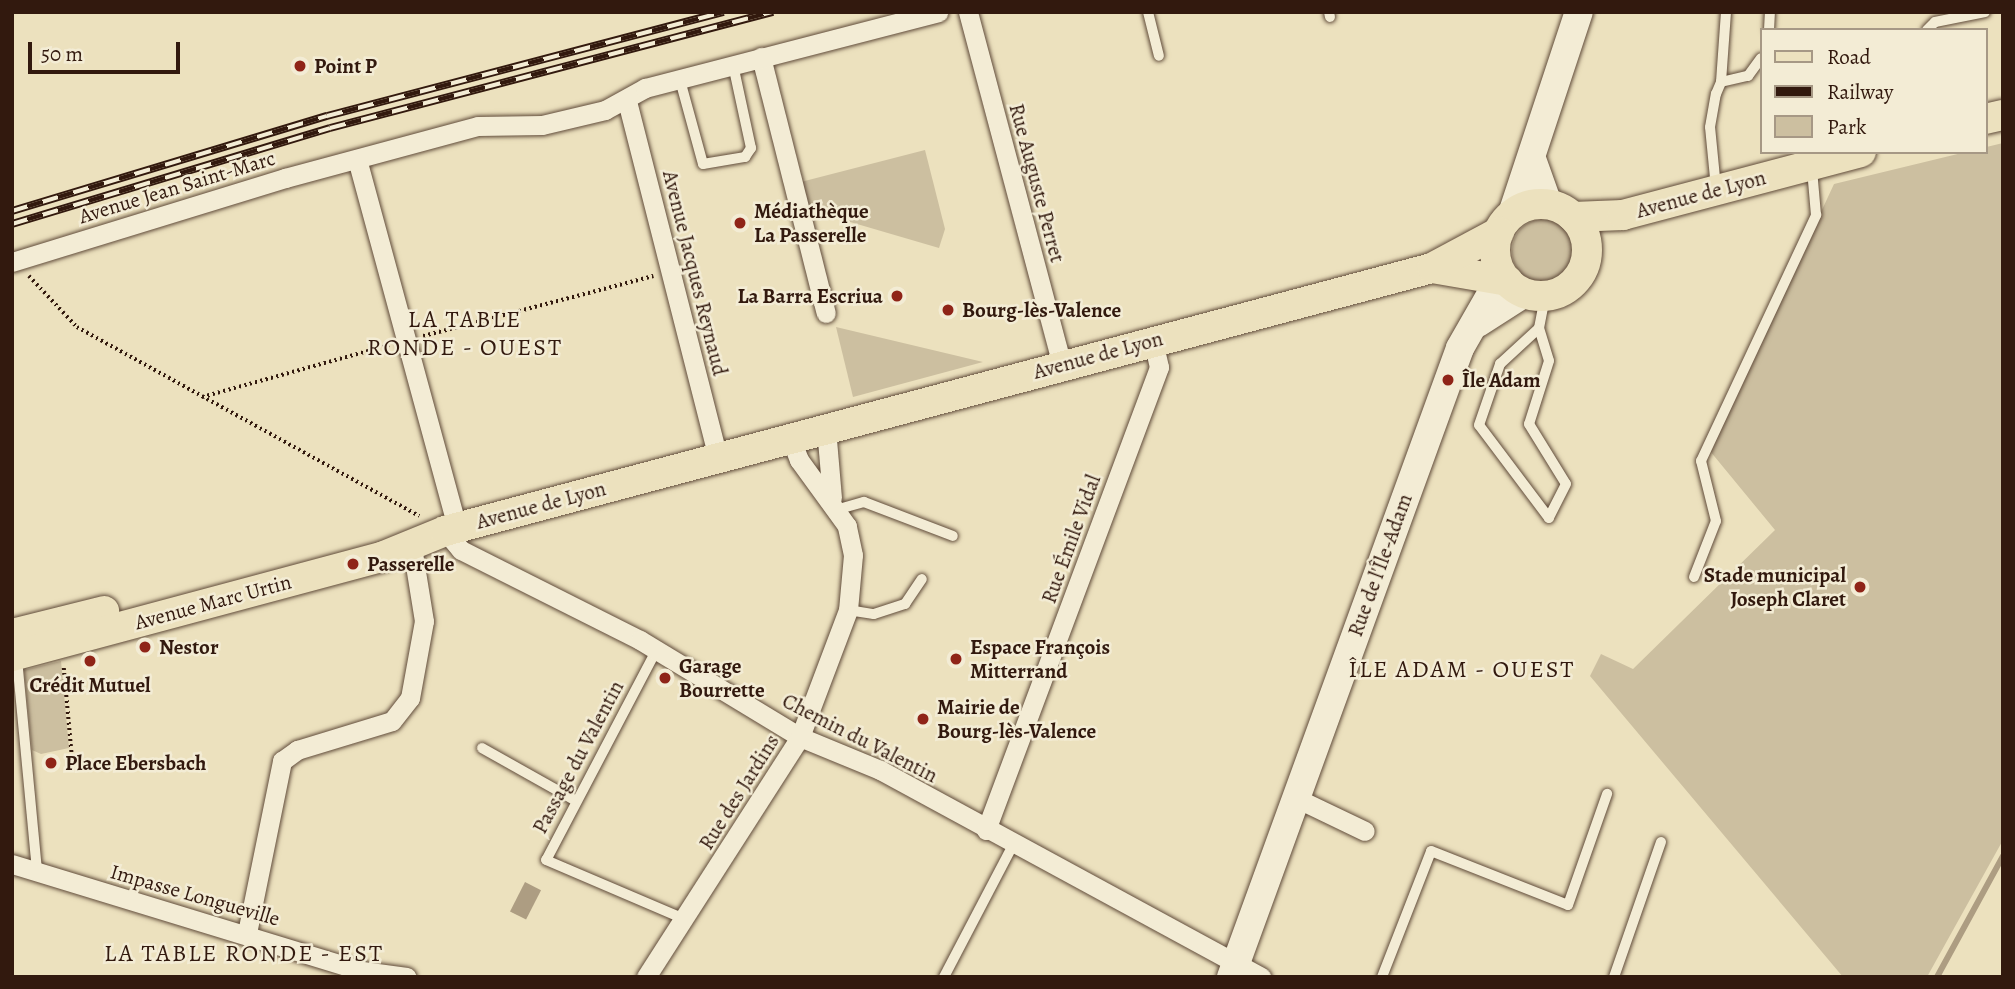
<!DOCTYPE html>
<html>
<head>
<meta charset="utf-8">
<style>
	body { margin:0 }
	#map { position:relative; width:2015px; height:989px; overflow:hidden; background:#ece1be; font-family:Alegreya,serif }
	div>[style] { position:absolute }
	.green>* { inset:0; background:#ccbfa0 }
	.round { border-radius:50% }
	.water>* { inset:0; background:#ad9d82; transform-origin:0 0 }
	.stream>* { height:6px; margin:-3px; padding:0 3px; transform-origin:3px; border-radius:3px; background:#ad9d82 }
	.path>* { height:3.5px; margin-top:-1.75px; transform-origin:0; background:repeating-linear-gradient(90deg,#32190e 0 2px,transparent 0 5.5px) }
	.roads { filter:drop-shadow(0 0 2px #604b3a) drop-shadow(0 0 2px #604b3a) }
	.lane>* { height:10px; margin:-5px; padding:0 5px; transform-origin:5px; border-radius:5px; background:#f3ecd5 }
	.street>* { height:19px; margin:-9.5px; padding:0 9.5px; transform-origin:9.5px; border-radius:9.5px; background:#f3ecd5 }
	.secondary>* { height:28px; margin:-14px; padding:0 14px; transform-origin:14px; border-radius:14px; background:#f3ecd5 }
	.primary>* { height:30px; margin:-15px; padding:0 15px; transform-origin:15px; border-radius:15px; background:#ece1be }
	.primary>.ring { margin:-15px; padding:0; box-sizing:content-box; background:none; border:30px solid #ece1be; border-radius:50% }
	.rail>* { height:8px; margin-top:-4px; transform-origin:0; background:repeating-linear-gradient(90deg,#f3ecd5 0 16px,#32190e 0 32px); box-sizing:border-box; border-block:2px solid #32190e }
	.dots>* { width:19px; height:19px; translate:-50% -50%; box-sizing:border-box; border:4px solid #f3ecd5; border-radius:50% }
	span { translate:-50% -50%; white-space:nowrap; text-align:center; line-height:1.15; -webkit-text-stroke:5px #f3ecd5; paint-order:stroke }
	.poi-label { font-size:21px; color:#32190e; font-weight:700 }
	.left { translate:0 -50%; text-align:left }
	.right { translate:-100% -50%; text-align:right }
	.street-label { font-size:21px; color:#32190e }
	.quarter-label { font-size:24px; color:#32190e; letter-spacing:2px }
	.frame { position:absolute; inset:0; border:14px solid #32190e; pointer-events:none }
	.legend { position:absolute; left:1760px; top:28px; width:228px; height:126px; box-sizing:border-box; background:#f3ecd5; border:2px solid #a69885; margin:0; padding:9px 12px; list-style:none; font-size:21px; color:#32190e }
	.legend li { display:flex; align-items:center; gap:14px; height:35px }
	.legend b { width:35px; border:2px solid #a69885 }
	.scale { position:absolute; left:28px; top:42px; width:152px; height:32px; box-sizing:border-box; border:4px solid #32190e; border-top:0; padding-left:9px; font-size:21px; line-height:24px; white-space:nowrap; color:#32190e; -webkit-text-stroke:5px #f3ecd5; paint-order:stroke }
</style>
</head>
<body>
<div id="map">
	<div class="green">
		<div style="clip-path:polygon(2003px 143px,2003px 840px,1927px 977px,1843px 977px,1590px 676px,1601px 654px,1633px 669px,1775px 530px,1710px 451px,1834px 184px)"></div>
		<div style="clip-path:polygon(925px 150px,945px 229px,939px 248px,799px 207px,793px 184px)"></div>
		<div class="round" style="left:1512px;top:219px;width:64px;height:64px"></div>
		<div style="clip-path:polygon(836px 327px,983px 362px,853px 397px)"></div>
		<div style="clip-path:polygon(61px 661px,69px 748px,41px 754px,32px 750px,24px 670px)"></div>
	</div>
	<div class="water">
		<div style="left:525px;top:882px;width:18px;height:33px;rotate:27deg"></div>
	</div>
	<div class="stream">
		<div style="left:1937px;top:977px;width:138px;rotate:-61.4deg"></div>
	</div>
	<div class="path">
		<div style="left:29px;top:276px;width:70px;rotate:46.7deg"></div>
		<div style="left:77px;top:327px;width:391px;rotate:28.9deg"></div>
		<div style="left:423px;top:336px;width:238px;rotate:-14.6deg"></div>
		<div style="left:202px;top:397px;width:194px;rotate:-15.5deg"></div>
		<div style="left:64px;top:668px;width:98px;rotate:84.8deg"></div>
	</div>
	<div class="roads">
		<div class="lane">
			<div style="left:1148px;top:12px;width:45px;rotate:76deg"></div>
			<div style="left:1329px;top:12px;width:5px;rotate:79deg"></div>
			<div style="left:1769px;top:30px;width:18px;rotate:-87deg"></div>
			<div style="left:1927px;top:30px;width:11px;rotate:-45deg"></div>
			<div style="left:1935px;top:22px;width:51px;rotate:-11.3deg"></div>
			<div style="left:680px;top:80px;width:87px;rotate:74.7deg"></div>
			<div style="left:703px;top:164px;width:43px;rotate:-9.5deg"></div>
			<div style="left:745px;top:157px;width:11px;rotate:-56deg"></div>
			<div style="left:751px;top:148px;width:85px;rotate:-102.2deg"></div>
			<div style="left:1721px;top:82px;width:70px;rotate:-85.9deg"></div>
			<div style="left:1716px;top:188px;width:61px;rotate:-95.6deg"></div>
			<div style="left:1710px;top:127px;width:34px;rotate:-80deg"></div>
			<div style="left:1716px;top:94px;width:13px;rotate:-67deg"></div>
			<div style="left:1721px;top:82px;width:28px;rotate:-13deg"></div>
			<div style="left:1748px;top:76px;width:22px;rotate:-54deg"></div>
			<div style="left:1539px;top:328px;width:34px;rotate:73deg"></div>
			<div style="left:1549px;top:361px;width:66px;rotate:107.6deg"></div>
			<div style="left:1529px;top:424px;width:70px;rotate:58.3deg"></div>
			<div style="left:1566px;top:484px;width:38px;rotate:117deg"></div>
			<div style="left:1549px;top:518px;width:116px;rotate:-127deg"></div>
			<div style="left:1479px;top:425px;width:65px;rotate:-71deg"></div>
			<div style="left:1500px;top:364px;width:53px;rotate:-42.7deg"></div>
			<div style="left:1539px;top:328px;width:33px;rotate:-79deg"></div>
			<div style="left:839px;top:509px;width:26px;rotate:-16deg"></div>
			<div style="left:864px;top:502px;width:95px;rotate:20.9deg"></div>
			<div style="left:1694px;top:577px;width:60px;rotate:-68.6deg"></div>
			<div style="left:1716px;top:521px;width:62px;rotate:-104deg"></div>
			<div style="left:1701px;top:461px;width:272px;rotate:-64.9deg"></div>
			<div style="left:1816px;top:215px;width:46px;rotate:-95deg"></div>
			<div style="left:848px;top:610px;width:26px;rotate:9deg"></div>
			<div style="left:874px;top:614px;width:33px;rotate:-18deg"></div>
			<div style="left:905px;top:604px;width:30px;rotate:-56deg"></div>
			<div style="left:657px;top:649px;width:238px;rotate:117.7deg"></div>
			<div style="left:546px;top:860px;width:150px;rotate:23.1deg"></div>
			<div style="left:17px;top:659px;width:214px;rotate:84.6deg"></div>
			<div style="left:482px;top:748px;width:108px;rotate:29.4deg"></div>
			<div style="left:944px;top:977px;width:149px;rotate:-62.4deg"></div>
			<div style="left:1382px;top:977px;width:135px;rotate:-68.7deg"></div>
			<div style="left:1431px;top:851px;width:147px;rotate:21.5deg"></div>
			<div style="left:1568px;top:905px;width:118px;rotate:-70.6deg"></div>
			<div style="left:1614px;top:977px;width:143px;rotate:-70.8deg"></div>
		</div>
		<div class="street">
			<div style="left:968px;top:12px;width:365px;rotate:75.1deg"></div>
			<div style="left:761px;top:57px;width:264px;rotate:75.8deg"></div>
			<div style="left:627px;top:101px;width:368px;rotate:75.7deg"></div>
			<div style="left:357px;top:159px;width:382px;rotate:74.8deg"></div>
			<div style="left:12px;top:262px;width:286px;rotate:-17.1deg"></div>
			<div style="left:285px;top:178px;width:200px;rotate:-15.1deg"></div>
			<div style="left:478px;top:126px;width:64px;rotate:-0.9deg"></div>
			<div style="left:542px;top:125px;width:65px;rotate:-13.4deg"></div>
			<div style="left:605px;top:110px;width:46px;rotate:-28.8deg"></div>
			<div style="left:645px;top:88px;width:303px;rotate:-14.5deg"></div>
			<div style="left:826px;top:428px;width:70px;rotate:85.1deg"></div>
			<div style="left:445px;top:531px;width:25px;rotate:50deg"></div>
			<div style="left:461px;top:550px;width:200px;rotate:26.7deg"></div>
			<div style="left:640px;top:640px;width:187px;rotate:31.2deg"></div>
			<div style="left:800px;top:737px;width:87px;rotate:22.4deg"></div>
			<div style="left:880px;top:770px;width:434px;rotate:28.5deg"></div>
			<div style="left:1296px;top:798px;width:76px;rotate:25.6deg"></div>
			<div style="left:986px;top:830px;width:494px;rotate:-69.5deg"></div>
			<div style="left:1159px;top:367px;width:27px;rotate:-103deg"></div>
			<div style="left:12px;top:864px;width:366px;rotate:17deg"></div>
			<div style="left:362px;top:971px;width:45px;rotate:7.6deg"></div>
			<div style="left:247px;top:933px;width:176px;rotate:-78.5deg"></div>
			<div style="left:282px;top:761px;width:19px;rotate:-36deg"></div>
			<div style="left:297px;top:750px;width:99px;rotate:-17deg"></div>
			<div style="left:392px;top:721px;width:29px;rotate:-52deg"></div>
			<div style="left:410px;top:698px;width:78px;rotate:-79.7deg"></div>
			<div style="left:424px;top:621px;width:81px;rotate:-99.2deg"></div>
			<div style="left:646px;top:977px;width:285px;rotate:-57.3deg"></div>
			<div style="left:800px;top:737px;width:136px;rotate:-69.3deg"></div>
			<div style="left:848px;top:610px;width:55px;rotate:-84.8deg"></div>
			<div style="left:853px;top:555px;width:30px;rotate:-102deg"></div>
			<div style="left:847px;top:526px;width:82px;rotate:-126deg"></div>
			<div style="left:799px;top:460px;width:25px;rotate:-111deg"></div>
		</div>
		<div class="secondary">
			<div style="left:1532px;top:159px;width:48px;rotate:70.4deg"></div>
			<div style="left:1512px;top:214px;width:213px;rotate:-71.7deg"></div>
			<div style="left:1478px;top:323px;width:56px;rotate:-32.6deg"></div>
			<div style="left:1231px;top:977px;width:669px;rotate:-69.99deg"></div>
			<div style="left:1460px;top:348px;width:70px;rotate:-60.2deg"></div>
			<div style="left:1495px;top:287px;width:19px;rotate:-78deg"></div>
		</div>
		<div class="primary">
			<div style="left:1985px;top:119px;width:18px;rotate:-13deg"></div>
			<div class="ring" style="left:1495px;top:204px;width:62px;height:62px"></div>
			<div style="left:1573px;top:217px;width:50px;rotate:-2.3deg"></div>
			<div style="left:1623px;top:215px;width:246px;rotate:-14.8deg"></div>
			<div style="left:1432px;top:268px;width:77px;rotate:9.7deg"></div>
			<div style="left:12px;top:634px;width:95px;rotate:-14deg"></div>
			<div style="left:12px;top:656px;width:385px;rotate:-15deg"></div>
			<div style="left:384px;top:556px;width:66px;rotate:-22.3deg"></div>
			<div style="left:445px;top:531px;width:1021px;rotate:-14.92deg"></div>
			<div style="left:1432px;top:268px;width:76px;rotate:-28.2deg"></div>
		</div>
	</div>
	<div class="rail">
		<div style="left:12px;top:211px;width:329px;rotate:-16.8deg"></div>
		<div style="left:327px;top:116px;width:410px;rotate:-14.7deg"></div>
		<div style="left:12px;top:224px;width:332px;rotate:-16.8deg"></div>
		<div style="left:330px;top:128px;width:458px;rotate:-14.7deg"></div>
	</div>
	<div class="dots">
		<div style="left:300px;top:66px;background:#8f2418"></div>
		<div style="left:740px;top:223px;background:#8f2418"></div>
		<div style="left:897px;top:296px;background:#8f2418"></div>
		<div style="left:948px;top:310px;background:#8f2418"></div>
		<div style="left:1448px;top:380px;background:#8f2418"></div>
		<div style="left:353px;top:564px;background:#8f2418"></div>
		<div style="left:1860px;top:587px;background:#8f2418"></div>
		<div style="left:145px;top:647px;background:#8f2418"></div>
		<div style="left:956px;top:659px;background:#8f2418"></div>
		<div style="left:90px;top:661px;background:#8f2418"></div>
		<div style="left:665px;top:678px;background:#8f2418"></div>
		<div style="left:923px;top:719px;background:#8f2418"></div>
		<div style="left:51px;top:763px;background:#8f2418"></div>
	</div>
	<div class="poi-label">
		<span class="left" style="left:314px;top:66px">Point P</span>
		<span class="left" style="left:754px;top:223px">Médiathèque<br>La Passerelle</span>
		<span class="right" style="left:883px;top:296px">La Barra Escriua</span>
		<span class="left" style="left:962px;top:310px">Bourg-lès-Valence</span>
		<span class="left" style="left:1462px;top:380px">Île Adam</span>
		<span class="left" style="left:367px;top:564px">Passerelle</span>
		<span class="right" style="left:1846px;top:587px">Stade municipal<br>Joseph Claret</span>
		<span class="left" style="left:159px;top:647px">Nestor</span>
		<span class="left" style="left:970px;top:659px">Espace François<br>Mitterrand</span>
		<span class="left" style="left:679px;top:678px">Garage<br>Bourrette</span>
		<span style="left:90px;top:685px">Crédit Mutuel</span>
		<span class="left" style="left:937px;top:719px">Mairie de<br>Bourg-lès-Valence</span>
		<span class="left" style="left:65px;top:763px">Place Ebersbach</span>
	</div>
	<div class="street-label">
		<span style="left:1037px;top:183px;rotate:75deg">Rue Auguste Perret</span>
		<span style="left:177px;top:187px;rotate:-17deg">Avenue Jean Saint-Marc</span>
		<span style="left:1701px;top:194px;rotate:-15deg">Avenue de Lyon</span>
		<span style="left:695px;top:273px;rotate:76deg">Avenue Jacques Reynaud</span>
		<span style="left:1098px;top:355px;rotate:-15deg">Avenue de Lyon</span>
		<span style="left:541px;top:505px;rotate:-15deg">Avenue de Lyon</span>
		<span style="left:1071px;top:539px;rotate:-70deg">Rue Émile Vidal</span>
		<span style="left:1380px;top:565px;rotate:-70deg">Rue de l'Île-Adam</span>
		<span style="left:213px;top:602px;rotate:-15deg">Avenue Marc Urtin</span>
		<span style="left:860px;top:738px;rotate:27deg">Chemin du Valentin</span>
		<span style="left:578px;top:757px;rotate:-62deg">Passage du Valentin</span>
		<span style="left:739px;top:792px;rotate:-58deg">Rue des Jardins</span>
		<span style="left:195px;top:895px;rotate:16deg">Impasse Longueville</span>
	</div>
	<div class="quarter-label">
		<span style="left:465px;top:334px">LA TABLE<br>RONDE - OUEST</span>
		<span style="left:1462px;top:670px">ÎLE ADAM - OUEST</span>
		<span style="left:244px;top:954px">LA TABLE RONDE - EST</span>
	</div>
	<div class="frame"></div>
	<ul class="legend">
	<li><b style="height:9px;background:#ece1be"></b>Road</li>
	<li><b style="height:9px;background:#32190e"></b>Railway</li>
	<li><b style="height:19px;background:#ccbfa0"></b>Park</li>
	</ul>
	<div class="scale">50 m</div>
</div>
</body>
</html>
